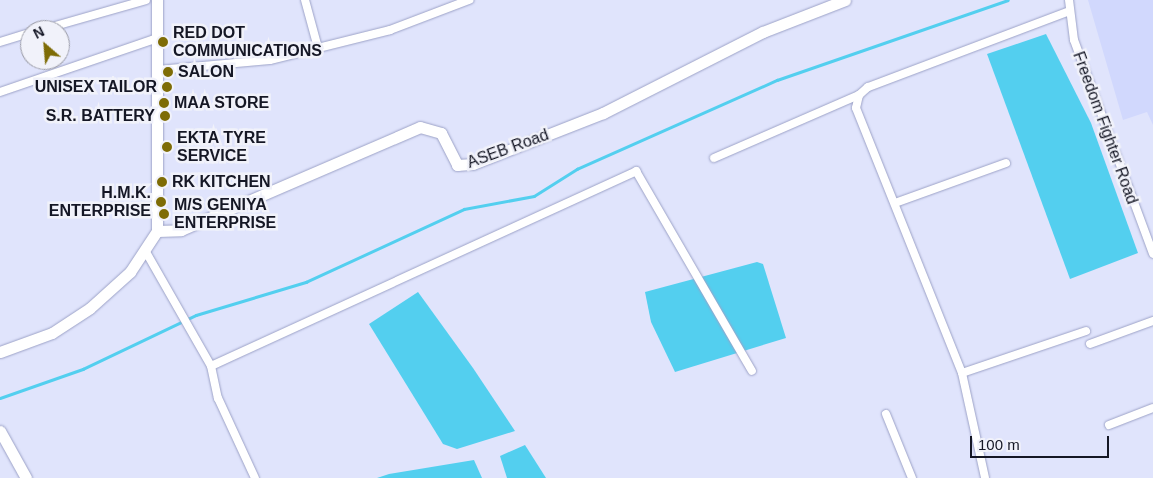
<!DOCTYPE html>
<html>
<head>
<meta charset="utf-8">
<style>
	body { margin:0 }
	#map { position:relative; width:1153px; height:478px; overflow:hidden; background:#e0e4fc; font-family:Arial,sans-serif }
	div>[style] { position:absolute }
	.built>* { inset:0; background:#d1d8fd }
	.water>* { inset:0; background:#53cfef }
	.stream>* { height:2.5px; margin:-1.25px; padding:0 1.25px; transform-origin:1.25px; border-radius:1.25px; background:#53cfef }
	.roads { filter:drop-shadow(0 0 1px #9ca2c7) drop-shadow(0 0 1px #9ca2c7) }
	.street>* { height:8px; margin:-4px; padding:0 4px; transform-origin:4px; border-radius:4px; background:#fff }
	.secondary>* { height:11px; margin:-5.5px; padding:0 5.5px; transform-origin:5.5px; border-radius:5.5px; background:#fff }
	.dots>* { width:14px; height:14px; translate:-50% -50%; box-sizing:border-box; border:2px solid #f1f2fa; border-radius:50% }
	span { translate:-50% -50%; white-space:nowrap; text-align:center; line-height:1.15; -webkit-text-stroke:5px #f1f2fa; paint-order:stroke }
	.poi-label { font-size:16px; color:#151725; font-weight:700 }
	.left { translate:0 -50%; text-align:left }
	.right { translate:-100% -50%; text-align:right }
	.street-label { font-size:16px; color:#151725 }
	.north { position:absolute; left:20px; top:20px; width:50px; height:50px; box-sizing:border-box; background:#f1f2fa; border:1px solid #999aa5; border-radius:50%; rotate:333deg; font-size:14px; font-weight:700; line-height:20px; text-align:center; color:#151725 }
	.north::after { content:''; display:block; margin:auto; width:18px; height:22px; background:#7e6c06; clip-path:polygon(50% 0,100% 100%,50% 72%,0 100%) }
	.scale { position:absolute; left:970px; top:436px; width:139px; height:22px; box-sizing:border-box; border:2px solid #151725; border-top:0; padding-left:6px; font-size:15px; line-height:18px; white-space:nowrap; color:#151725; -webkit-text-stroke:4px #f1f2fa; paint-order:stroke }
</style>
</head>
<body>
<div id="map">
	<div class="built">
		<div style="clip-path:polygon(1088px 0,1153px 0,1153px 125px,1147px 112px,1123px 120px)"></div>
	</div>
	<div class="water">
		<div style="clip-path:polygon(1046px 34px,1091px 123px,1138px 253px,1070px 279px,987px 54px)"></div>
		<div style="clip-path:polygon(757px 262px,763px 264px,786px 338px,675px 372px,651px 322px,645px 292px)"></div>
		<div style="clip-path:polygon(418px 292px,473px 368px,515px 431px,457px 449px,443px 444px,369px 324px)"></div>
		<div style="clip-path:polygon(525px 445px,546px 478px,507px 478px,500px 456px)"></div>
		<div style="clip-path:polygon(474px 460px,482px 478px,377px 478px,389px 474px)"></div>
	</div>
	<div class="stream">
		<div style="left:0;top:398px;width:88px;rotate:-19.3deg"></div>
		<div style="left:83px;top:369px;width:125px;rotate:-25.5deg"></div>
		<div style="left:196px;top:315px;width:115px;rotate:-16.7deg"></div>
		<div style="left:306px;top:282px;width:174px;rotate:-24.8deg"></div>
		<div style="left:464px;top:209px;width:71px;rotate:-10.5deg"></div>
		<div style="left:534px;top:196px;width:51px;rotate:-32.1deg"></div>
		<div style="left:577px;top:169px;width:219px;rotate:-24deg"></div>
		<div style="left:777px;top:80px;width:244px;rotate:-19.1deg"></div>
	</div>
	<div class="roads">
		<div class="street">
			<div style="left:305px;top:0;width:50px;rotate:74.8deg"></div>
			<div style="left:1069px;top:0;width:40px;rotate:82.9deg"></div>
			<div style="left:1074px;top:40px;width:228px;rotate:69.7deg"></div>
			<div style="left:1067px;top:12px;width:213px;rotate:159.3deg"></div>
			<div style="left:868px;top:87px;width:12px;rotate:138deg"></div>
			<div style="left:859px;top:95px;width:13px;rotate:103deg"></div>
			<div style="left:856px;top:108px;width:285px;rotate:68.2deg"></div>
			<div style="left:962px;top:373px;width:131px;rotate:-18.7deg"></div>
			<div style="left:41px;top:30px;width:109px;rotate:-15.9deg"></div>
			<div style="left:0;top:42px;width:31px;rotate:-17deg"></div>
			<div style="left:158px;top:70px;width:112px;rotate:-5.1deg"></div>
			<div style="left:270px;top:60px;width:124px;rotate:-14deg"></div>
			<div style="left:390px;top:30px;width:85px;rotate:-20.8deg"></div>
			<div style="left:0;top:92px;width:167px;rotate:-18.9deg"></div>
			<div style="left:714px;top:158px;width:158px;rotate:-23.5deg"></div>
			<div style="left:895px;top:203px;width:118px;rotate:-19.8deg"></div>
			<div style="left:146px;top:252px;width:131px;rotate:60.3deg"></div>
			<div style="left:211px;top:366px;width:468px;rotate:-24.6deg"></div>
			<div style="left:636px;top:171px;width:231px;rotate:59.9deg"></div>
			<div style="left:1090px;top:344px;width:67px;rotate:-20.1deg"></div>
			<div style="left:211px;top:366px;width:33px;rotate:78deg"></div>
			<div style="left:218px;top:398px;width:88px;rotate:65.2deg"></div>
			<div style="left:962px;top:373px;width:107px;rotate:77.6deg"></div>
			<div style="left:886px;top:414px;width:69px;rotate:67.9deg"></div>
			<div style="left:1109px;top:425px;width:47px;rotate:-21.1deg"></div>
		</div>
		<div class="secondary">
			<div style="left:157px;top:231px;width:24px;rotate:-2deg"></div>
			<div style="left:181px;top:230px;width:260px;rotate:-23.3deg"></div>
			<div style="left:420px;top:127px;width:22px;rotate:16deg"></div>
			<div style="left:441px;top:133px;width:36px;rotate:63deg"></div>
			<div style="left:457px;top:165px;width:16px;rotate:-4deg"></div>
			<div style="left:473px;top:164px;width:140px;rotate:-21.4deg"></div>
			<div style="left:603px;top:113px;width:179px;rotate:-26.9deg"></div>
			<div style="left:763px;top:32px;width:88px;rotate:-21.3deg"></div>
			<div style="left:0;top:352px;width:55px;rotate:-20.1deg"></div>
			<div style="left:52px;top:333px;width:45px;rotate:-33.3deg"></div>
			<div style="left:90px;top:308px;width:54px;rotate:-42deg"></div>
			<div style="left:130px;top:272px;width:49px;rotate:-56.6deg"></div>
			<div style="left:157px;top:231px;width:231px;rotate:-90deg"></div>
			<div style="left:0;top:431px;width:54px;rotate:61deg"></div>
		</div>
	</div>
	<div class="dots">
		<div style="left:163px;top:42px;background:#7e6c06"></div>
		<div style="left:168px;top:72px;background:#7e6c06"></div>
		<div style="left:167px;top:87px;background:#7e6c06"></div>
		<div style="left:164px;top:103px;background:#7e6c06"></div>
		<div style="left:165px;top:116px;background:#7e6c06"></div>
		<div style="left:167px;top:147px;background:#7e6c06"></div>
		<div style="left:162px;top:182px;background:#7e6c06"></div>
		<div style="left:161px;top:202px;background:#7e6c06"></div>
		<div style="left:164px;top:214px;background:#7e6c06"></div>
	</div>
	<div class="poi-label">
		<span class="left" style="left:173px;top:42px">RED DOT<br>COMMUNICATIONS</span>
		<span class="left" style="left:178px;top:72px">SALON</span>
		<span class="right" style="left:157px;top:87px">UNISEX TAILOR</span>
		<span class="left" style="left:174px;top:103px">MAA STORE</span>
		<span class="right" style="left:155px;top:116px">S.R. BATTERY</span>
		<span class="left" style="left:177px;top:147px">EKTA TYRE<br>SERVICE</span>
		<span class="left" style="left:172px;top:182px">RK KITCHEN</span>
		<span class="right" style="left:151px;top:202px">H.M.K.<br>ENTERPRISE</span>
		<span class="left" style="left:174px;top:214px">M/S GENIYA<br>ENTERPRISE</span>
	</div>
	<div class="street-label">
		<span style="left:1105px;top:128px;rotate:70deg">Freedom Fighter Road</span>
		<span style="left:508px;top:149px;rotate:-20deg">ASEB Road</span>
	</div>
	<div class="north">N</div>
	<div class="scale">100 m</div>
</div>
</body>
</html>
